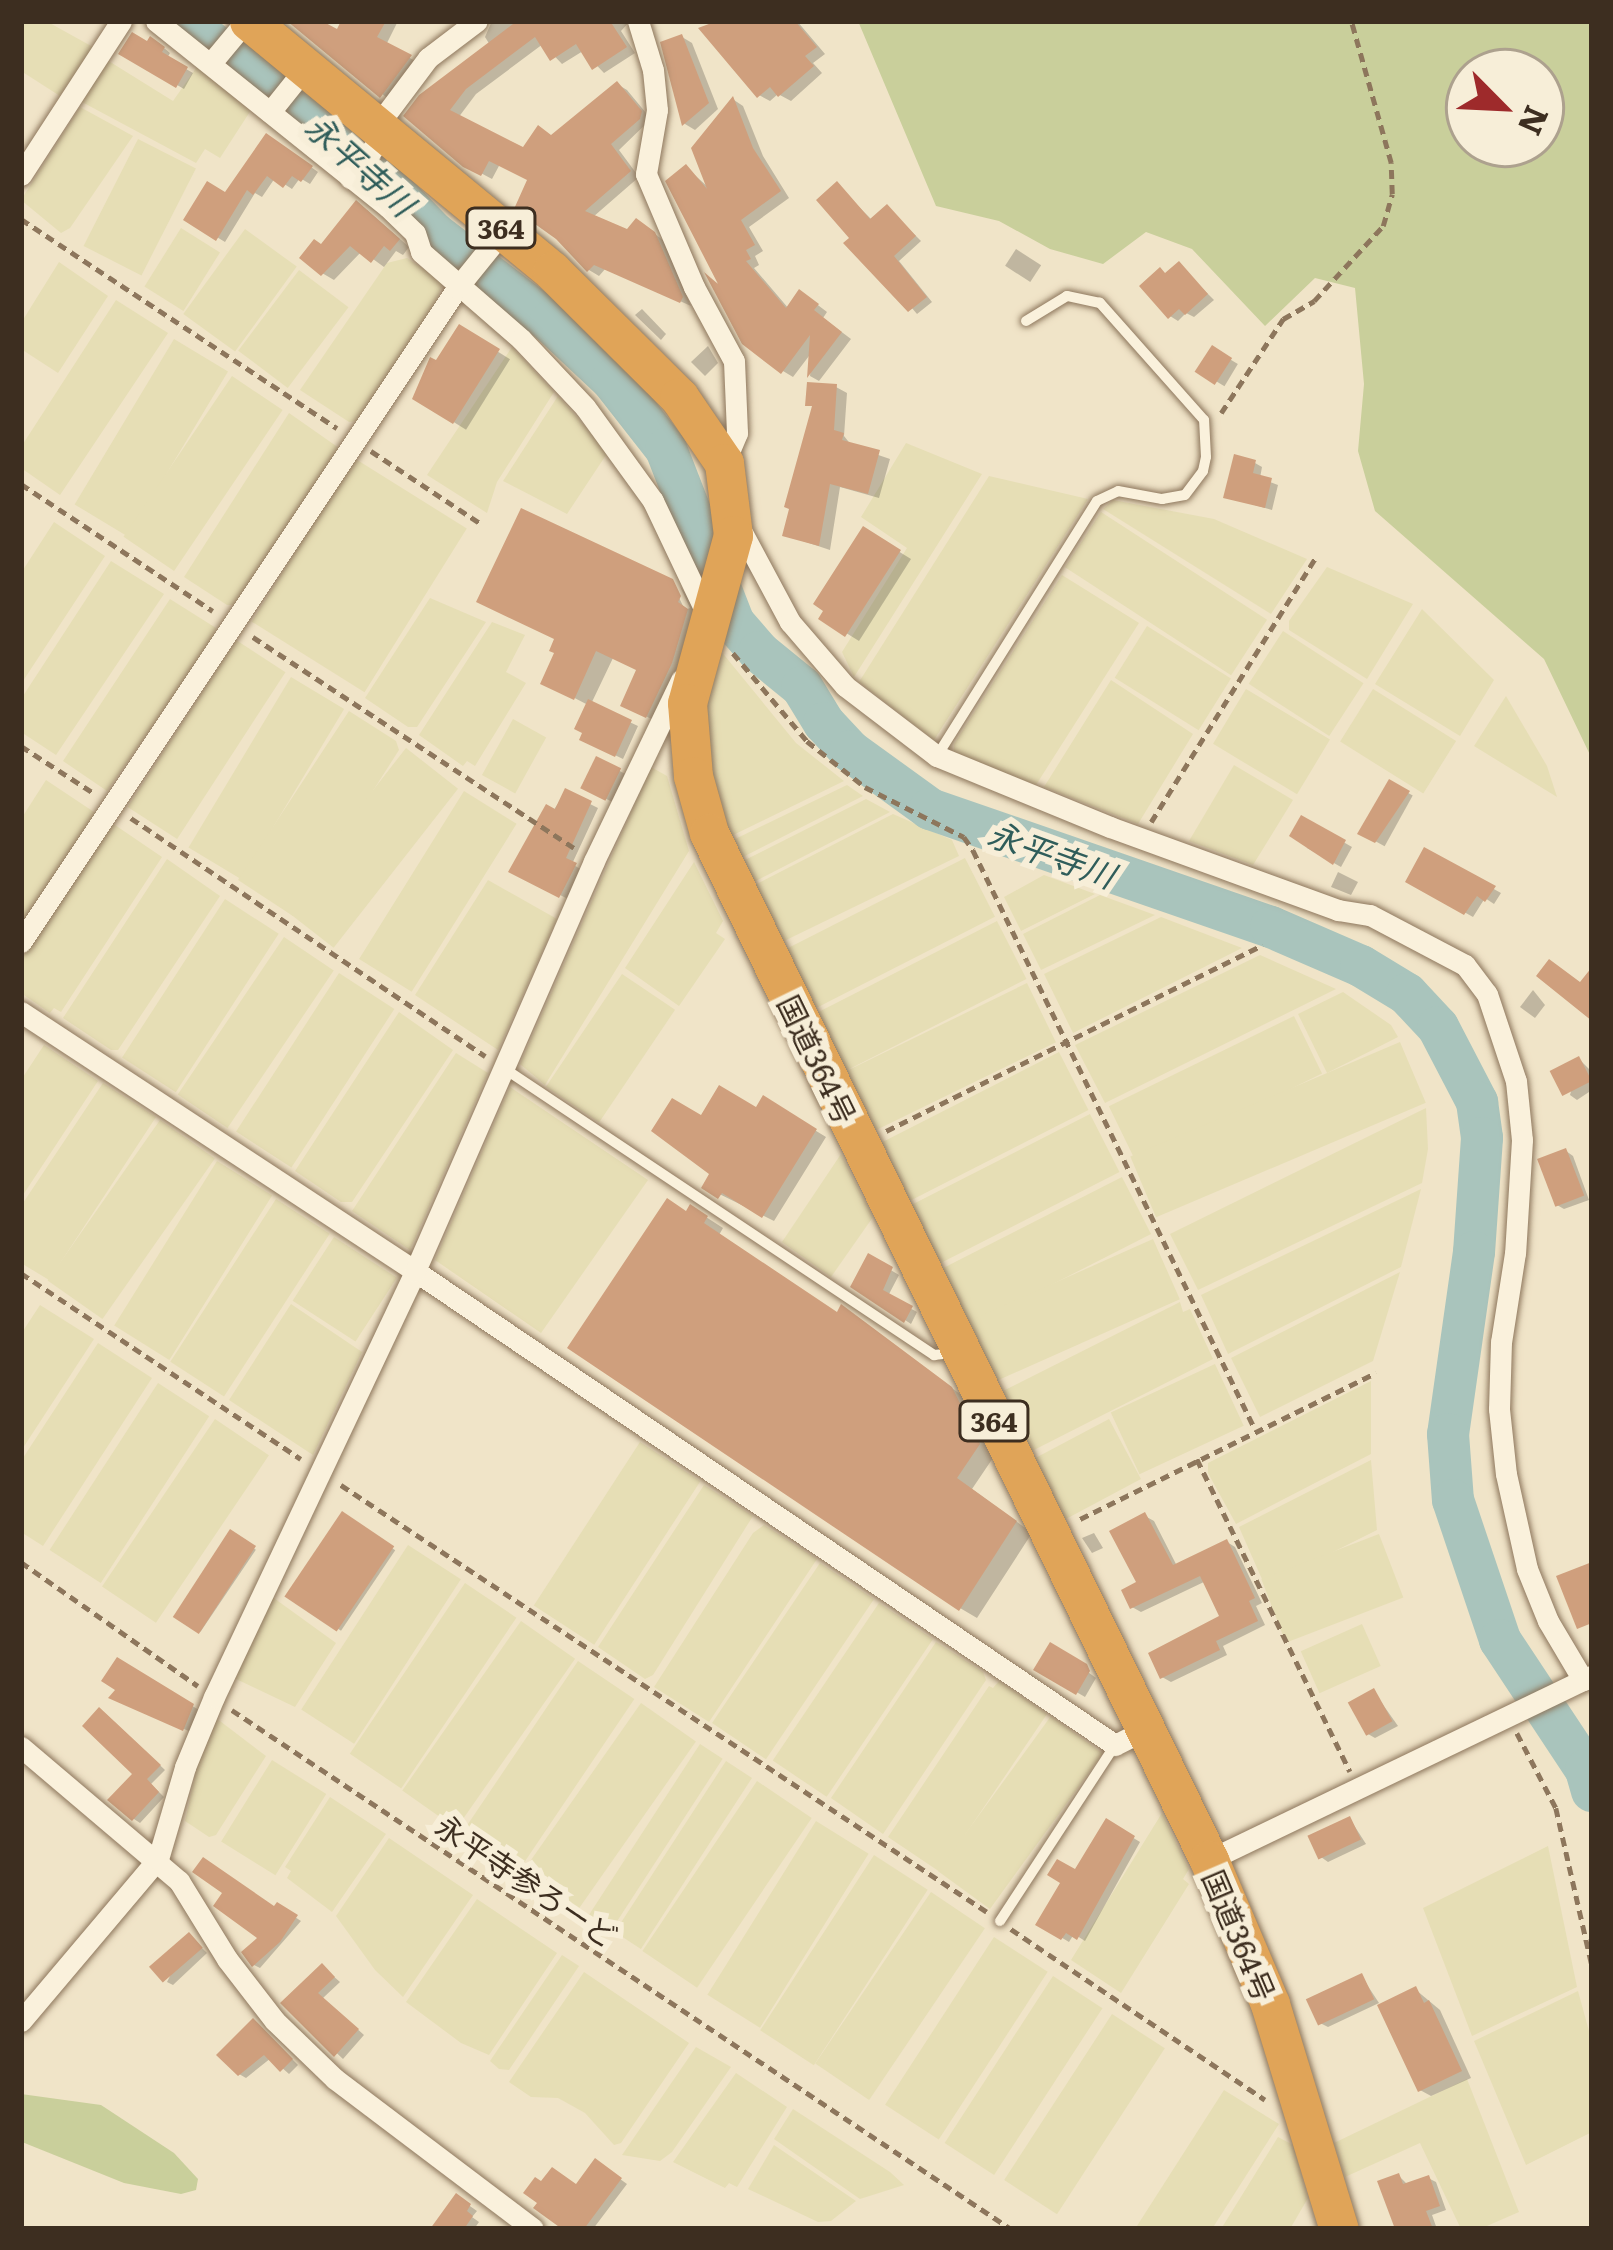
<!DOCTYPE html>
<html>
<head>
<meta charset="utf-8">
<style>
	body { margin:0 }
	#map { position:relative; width:1613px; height:2250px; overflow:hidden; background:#f0e4c8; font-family:Literata,"Noto Sans JP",serif }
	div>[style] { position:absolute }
	.farmland>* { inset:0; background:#e6deb5; transform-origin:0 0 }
	.green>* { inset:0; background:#c9cf9b }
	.shadow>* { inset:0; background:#0003; transform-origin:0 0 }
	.river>* { height:42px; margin:-21px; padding:0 21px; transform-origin:21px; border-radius:21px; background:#a9c4bc }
	.building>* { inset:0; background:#cf9f7d; transform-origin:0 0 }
	.path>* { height:4.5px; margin-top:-2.25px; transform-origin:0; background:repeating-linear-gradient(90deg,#8d765c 0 9px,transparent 0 15px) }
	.roads { filter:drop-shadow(0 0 3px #8d765c) drop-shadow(0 0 3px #8d765c) }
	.lane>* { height:10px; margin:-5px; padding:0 5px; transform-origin:5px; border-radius:5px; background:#faf1dc }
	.street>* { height:21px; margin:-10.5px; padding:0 10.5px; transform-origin:10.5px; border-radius:10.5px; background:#faf1dc }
	.highway>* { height:39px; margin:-19.5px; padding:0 19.5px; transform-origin:19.5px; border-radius:19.5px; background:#e0a458 }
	span { translate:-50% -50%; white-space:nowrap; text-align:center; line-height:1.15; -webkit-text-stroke:12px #f7eed8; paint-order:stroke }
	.shield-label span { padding:3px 9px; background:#f7eed8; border:3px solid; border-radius:9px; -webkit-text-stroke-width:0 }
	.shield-label { font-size:27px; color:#3d2e20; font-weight:700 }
	.street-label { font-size:30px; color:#3d2e20 }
	.water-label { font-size:33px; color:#2f5d5a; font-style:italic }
	.frame { position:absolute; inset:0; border:24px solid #3d2e20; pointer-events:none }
	.north { position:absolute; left:1445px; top:48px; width:120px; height:120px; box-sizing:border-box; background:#f7eed8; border:3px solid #ada18e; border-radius:50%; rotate:114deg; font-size:33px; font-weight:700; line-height:48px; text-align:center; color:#3d2e20 }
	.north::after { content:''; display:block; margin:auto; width:42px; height:54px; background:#9e2a2b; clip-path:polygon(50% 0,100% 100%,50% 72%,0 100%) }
</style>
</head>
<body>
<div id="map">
	<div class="farmland">
		<div style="clip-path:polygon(21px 21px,46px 21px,93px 47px,60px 96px,21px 71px)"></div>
		<div style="clip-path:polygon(107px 60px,173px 101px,199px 64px,253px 107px,220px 158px,205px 149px,196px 163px,82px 102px)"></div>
		<div style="clip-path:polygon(80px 107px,133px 136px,70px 228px,61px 233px,21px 200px)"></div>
		<div style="left:138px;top:139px;width:65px;height:120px;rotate:27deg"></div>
		<div style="left:181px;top:228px;width:46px;height:69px;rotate:32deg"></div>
		<div style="left:245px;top:229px;width:64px;height:105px;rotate:36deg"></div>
		<div style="clip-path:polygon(407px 258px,443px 282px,436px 302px,357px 421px,349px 422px,300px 390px,387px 263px)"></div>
		<div style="clip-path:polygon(59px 262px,108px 296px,58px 373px,21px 349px,21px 323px)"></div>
		<div style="left:299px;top:270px;width:62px;height:101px;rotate:37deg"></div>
		<div style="clip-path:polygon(116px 300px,168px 333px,60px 495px,21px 468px,21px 447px)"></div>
		<div style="left:174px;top:339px;width:63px;height:193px;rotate:31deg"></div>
		<div style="clip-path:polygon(512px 347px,554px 392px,497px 482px,487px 513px,427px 475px)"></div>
		<div style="left:232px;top:376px;width:61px;height:194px;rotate:34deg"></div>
		<div style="clip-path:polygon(558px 396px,608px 452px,567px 514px,503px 481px)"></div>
		<div style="clip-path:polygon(289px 413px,339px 448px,235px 605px,227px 605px,184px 577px)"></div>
		<div style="clip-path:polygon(906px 443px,982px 474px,854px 677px,842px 652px,907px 548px,861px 517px)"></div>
		<div style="left:354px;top:458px;width:133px;height:193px;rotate:32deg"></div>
		<div style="clip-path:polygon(989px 476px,1088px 499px,934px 740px,859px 682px)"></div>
		<div style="clip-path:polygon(1113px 500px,1214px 519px,1307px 559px,1271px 614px,1103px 509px)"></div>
		<div style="left:1101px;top:512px;width:198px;height:66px;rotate:33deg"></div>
		<div style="clip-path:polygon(54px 522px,105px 556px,21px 684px,21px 573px)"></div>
		<div style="clip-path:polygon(111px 561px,164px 594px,56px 755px,21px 732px,21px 699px)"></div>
		<div style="clip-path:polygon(1327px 567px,1413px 604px,1367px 679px,1289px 630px,1289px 621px)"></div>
		<div style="clip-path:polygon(1062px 575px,1139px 623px,1036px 785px,954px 753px,954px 744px)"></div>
		<div style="clip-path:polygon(430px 598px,486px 622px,417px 727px,408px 727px,365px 698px)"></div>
		<div style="clip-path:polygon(170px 599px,216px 628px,214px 638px,107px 791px,63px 761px)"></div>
		<div style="clip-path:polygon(1422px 609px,1494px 680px,1460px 736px,1375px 684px)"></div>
		<div style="clip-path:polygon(492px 622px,525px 635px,506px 672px,526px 683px,475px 766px,467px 761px,463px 766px,419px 735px)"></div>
		<div style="left:1147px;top:626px;width:99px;height:61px;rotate:32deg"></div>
		<div style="left:1283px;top:631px;width:96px;height:63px;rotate:33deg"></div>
		<div style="left:236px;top:640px;width:59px;height:199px;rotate:33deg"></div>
		<div style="clip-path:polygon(720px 650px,796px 743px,844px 781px,727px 838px,713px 796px,702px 721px)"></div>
		<div style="left:291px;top:677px;width:62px;height:199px;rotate:31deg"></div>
		<div style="clip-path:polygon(1111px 680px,1193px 734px,1138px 824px,1044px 787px)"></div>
		<div style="left:1246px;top:689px;width:98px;height:64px;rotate:31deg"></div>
		<div style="left:1373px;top:689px;width:98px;height:62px;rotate:32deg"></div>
		<div style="clip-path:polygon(1506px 696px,1547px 766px,1557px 797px,1474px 746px)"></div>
		<div style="clip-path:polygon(349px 711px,396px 741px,399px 750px,293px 916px,238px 880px)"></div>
		<div style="left:513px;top:719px;width:38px;height:64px;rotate:29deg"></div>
		<div style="left:406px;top:748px;width:66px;height:202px;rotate:38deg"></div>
		<div style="clip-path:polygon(1234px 765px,1293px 800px,1253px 865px,1189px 841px)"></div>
		<div style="clip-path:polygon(651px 767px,667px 776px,689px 851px,545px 1085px,520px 1064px)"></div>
		<div style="clip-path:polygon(46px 780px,97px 814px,21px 927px,21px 819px)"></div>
		<div style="clip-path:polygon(847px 785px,863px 796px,737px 860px,729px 842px)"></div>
		<div style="left:464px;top:791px;width:62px;height:198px;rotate:32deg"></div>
		<div style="clip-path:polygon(866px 799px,890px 812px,750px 884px,739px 863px)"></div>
		<div style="clip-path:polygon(893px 814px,952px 840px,959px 856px,780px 943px,751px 887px)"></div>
		<div style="clip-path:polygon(112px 823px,162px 857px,61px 1012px,54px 1008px,50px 1013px,21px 993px,21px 960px)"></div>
		<div style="left:965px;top:858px;width:66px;height:204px;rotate:63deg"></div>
		<div style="clip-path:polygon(167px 859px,220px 896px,118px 1050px,111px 1050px,63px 1018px)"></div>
		<div style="clip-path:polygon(694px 862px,723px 921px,716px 933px,725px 939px,679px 1006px,625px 968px)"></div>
		<div style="clip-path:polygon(1044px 875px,1095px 894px,1021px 931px,1004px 897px)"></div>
		<div style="clip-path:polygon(488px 880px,557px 919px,498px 1050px,415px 995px)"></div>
		<div style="clip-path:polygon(1100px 895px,1155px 915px,1041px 970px,1023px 934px)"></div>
		<div style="left:225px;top:899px;width:64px;height:189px;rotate:33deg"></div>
		<div style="clip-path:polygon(1161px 917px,1242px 948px,1073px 1033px,1044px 974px)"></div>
		<div style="left:997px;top:921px;width:65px;height:202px;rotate:63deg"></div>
		<div style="left:284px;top:937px;width:60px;height:190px;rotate:34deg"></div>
		<div style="clip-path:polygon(1260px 955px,1336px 989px,1105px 1103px,1075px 1045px)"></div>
		<div style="left:339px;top:973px;width:66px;height:189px;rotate:33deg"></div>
		<div style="left:622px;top:974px;width:64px;height:136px;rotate:34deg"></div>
		<div style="left:1027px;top:983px;width:66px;height:205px;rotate:64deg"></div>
		<div style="clip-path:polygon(1343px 992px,1391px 1025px,1398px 1037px,1327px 1073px,1298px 1014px)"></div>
		<div style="clip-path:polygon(399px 1012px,453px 1050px,352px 1202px,341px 1202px,295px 1171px)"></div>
		<div style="left:1294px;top:1016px;width:64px;height:206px;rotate:64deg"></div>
		<div style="left:1400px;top:1042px;width:66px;height:293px;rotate:67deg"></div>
		<div style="clip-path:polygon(44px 1045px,98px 1081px,21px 1198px,21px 1080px)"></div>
		<div style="left:1059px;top:1052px;width:65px;height:203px;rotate:63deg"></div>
		<div style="clip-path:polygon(456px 1053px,488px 1073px,410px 1250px,352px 1211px)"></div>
		<div style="clip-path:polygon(103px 1083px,156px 1117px,49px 1280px,21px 1263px,21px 1206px)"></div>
		<div style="clip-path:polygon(510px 1087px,648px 1180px,541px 1333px,435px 1260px)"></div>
		<div style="clip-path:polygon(1426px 1108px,1428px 1149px,1422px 1183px,1198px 1290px,1170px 1234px)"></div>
		<div style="left:1090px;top:1114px;width:65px;height:204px;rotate:63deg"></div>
		<div style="left:160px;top:1120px;width:67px;height:196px;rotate:35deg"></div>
		<div style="clip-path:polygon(841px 1154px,873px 1217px,831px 1277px,782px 1242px)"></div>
		<div style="left:217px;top:1161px;width:65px;height:194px;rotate:32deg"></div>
		<div style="left:1122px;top:1177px;width:64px;height:205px;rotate:63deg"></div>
		<div style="clip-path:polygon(1421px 1189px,1401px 1267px,1228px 1354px,1201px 1295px)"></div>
		<div style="left:276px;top:1199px;width:64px;height:194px;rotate:33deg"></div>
		<div style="left:334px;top:1237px;width:75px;height:76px;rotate:33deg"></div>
		<div style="left:1153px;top:1239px;width:66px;height:204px;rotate:66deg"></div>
		<div style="clip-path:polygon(1400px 1272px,1373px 1361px,1260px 1417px,1231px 1358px)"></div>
		<div style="clip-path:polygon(1180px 1302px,1183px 1312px,1190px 1309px,1213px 1359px,1030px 1452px,1001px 1392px)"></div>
		<div style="clip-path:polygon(291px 1304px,362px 1352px,313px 1455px,229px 1400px)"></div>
		<div style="clip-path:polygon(40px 1305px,94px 1339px,21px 1451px,21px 1334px)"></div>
		<div style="clip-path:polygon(98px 1343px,152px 1378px,43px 1546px,21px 1532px,21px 1461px)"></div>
		<div style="left:1215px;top:1364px;width:68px;height:115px;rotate:65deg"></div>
		<div style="clip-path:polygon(1371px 1381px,1371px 1454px,1236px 1524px,1208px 1473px,1208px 1463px)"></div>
		<div style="left:158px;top:1383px;width:61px;height:199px;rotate:33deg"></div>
		<div style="left:215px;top:1419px;width:65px;height:202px;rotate:34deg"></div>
		<div style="left:1109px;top:1419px;width:68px;height:86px;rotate:62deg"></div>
		<div style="left:640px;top:1442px;width:72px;height:195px;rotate:33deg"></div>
		<div style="clip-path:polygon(1371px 1460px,1377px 1530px,1265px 1586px,1239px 1527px)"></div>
		<div style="clip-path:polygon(704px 1485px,753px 1516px,653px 1675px,645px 1679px,598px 1647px)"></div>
		<div style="clip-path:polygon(764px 1525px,817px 1559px,709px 1722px,654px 1687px,753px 1533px)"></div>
		<div style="left:1379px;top:1534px;width:68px;height:126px;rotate:69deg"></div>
		<div style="left:408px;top:1545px;width:63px;height:196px;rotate:33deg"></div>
		<div style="left:820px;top:1563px;width:65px;height:193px;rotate:34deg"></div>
		<div style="left:465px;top:1583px;width:62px;height:206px;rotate:34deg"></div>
		<div style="clip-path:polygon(271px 1596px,336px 1643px,295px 1707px,234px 1678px)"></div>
		<div style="left:879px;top:1603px;width:65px;height:190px;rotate:34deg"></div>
		<div style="left:521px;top:1621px;width:66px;height:207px;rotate:35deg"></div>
		<div style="left:1362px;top:1624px;width:46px;height:67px;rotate:66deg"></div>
		<div style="clip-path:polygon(936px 1642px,983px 1672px,986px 1680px,883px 1834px,831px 1798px)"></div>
		<div style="left:578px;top:1661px;width:68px;height:204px;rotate:34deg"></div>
		<div style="clip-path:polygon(999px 1681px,1047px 1714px,940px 1872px,888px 1837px,989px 1686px,993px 1688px)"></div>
		<div style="left:641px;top:1703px;width:67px;height:207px;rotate:35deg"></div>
		<div style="left:1051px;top:1716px;width:64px;height:192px;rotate:36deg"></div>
		<div style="clip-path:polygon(216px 1718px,266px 1756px,216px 1835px,209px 1837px,185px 1821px,201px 1749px)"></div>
		<div style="left:700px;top:1744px;width:27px;height:204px;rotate:33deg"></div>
		<div style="left:272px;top:1760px;width:64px;height:96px;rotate:32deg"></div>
		<div style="left:726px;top:1761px;width:31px;height:204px;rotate:33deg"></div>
		<div style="left:757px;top:1781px;width:66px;height:205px;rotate:34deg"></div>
		<div style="clip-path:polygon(330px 1797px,386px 1834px,332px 1912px,287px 1878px,291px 1871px,285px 1867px)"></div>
		<div style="clip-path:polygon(1162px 1813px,1189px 1869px,1183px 1879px,1189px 1884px,1121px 1993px,1071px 1960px)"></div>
		<div style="left:816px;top:1821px;width:62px;height:205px;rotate:32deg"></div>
		<div style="clip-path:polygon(389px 1838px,473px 1895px,403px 1997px,375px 1970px,336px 1916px)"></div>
		<div style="clip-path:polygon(1548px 1846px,1577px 1987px,1472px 2036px,1423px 1908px)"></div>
		<div style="left:874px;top:1855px;width:64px;height:209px;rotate:33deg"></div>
		<div style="left:931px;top:1892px;width:65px;height:207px;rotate:34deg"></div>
		<div style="clip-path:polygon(477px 1899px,557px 1953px,489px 2055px,461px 2043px,406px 2002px)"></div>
		<div style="left:994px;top:1937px;width:64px;height:200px;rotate:33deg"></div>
		<div style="clip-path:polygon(562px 1955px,579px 1966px,509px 2070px,499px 2069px,490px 2061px)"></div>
		<div style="clip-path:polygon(584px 1972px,689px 2043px,621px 2143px,614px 2145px,585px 2113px,558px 2098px,531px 2097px,509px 2082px)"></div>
		<div style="left:1053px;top:1976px;width:59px;height:199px;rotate:33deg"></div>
		<div style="clip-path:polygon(1578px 1991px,1592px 2042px,1592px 2132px,1526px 2165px,1474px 2041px)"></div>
		<div style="left:1112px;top:2014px;width:63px;height:198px;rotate:33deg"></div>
		<div style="clip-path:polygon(696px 2047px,731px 2067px,672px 2152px,660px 2161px,622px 2155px)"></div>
		<div style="clip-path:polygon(736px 2073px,787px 2107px,737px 2187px,729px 2183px,725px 2188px,673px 2162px)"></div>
		<div style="clip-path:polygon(1467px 2079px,1519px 2212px,1480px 2229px,1461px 2229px,1420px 2143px,1345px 2177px,1334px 2143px)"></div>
		<div style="clip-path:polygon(1224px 2090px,1279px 2124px,1212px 2229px,1135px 2229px)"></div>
		<div style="clip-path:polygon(793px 2109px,890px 2172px,904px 2185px,860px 2199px,774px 2139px)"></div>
		<div style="clip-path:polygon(1278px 2137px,1293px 2145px,1308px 2198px,1290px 2229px,1221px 2229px)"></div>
		<div style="clip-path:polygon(774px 2145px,856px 2201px,831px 2221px,818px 2222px,748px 2189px)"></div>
	</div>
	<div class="green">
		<div style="clip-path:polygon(evenodd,858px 21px,1592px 21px,1592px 759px,1544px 659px,1375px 511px,1358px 451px,1364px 384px,1355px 288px,1315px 278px,1265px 326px,1192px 249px,1146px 232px,1103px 264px,1050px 249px,999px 221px,936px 206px,858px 21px,1469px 72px,1541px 72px,1541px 144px,1469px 144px,1469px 72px)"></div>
		<div style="clip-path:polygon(21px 2094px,101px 2105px,174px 2153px,198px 2179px,196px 2190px,181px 2194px,124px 2183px,22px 2142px)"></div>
	</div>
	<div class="shadow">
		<div style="clip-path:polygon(291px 21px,319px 21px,332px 44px,346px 21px,398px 21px,386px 45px,419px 63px,391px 101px)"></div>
		<div style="clip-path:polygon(492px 21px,630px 21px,621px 31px,635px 53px,604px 73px,583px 51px,562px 64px,543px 44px,476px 94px,458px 118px,524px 151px,553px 138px,617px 84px,627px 90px,651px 119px,619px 150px,639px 177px,593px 217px,628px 232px,646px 227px,664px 241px,691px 306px,606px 268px,599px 276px,589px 270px,558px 237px,531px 179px,500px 164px,492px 179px,477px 171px,407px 116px,490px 45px,485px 37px)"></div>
		<div style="clip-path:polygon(714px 21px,797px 21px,825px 54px,813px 63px,822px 73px,791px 101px,778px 94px,770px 101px,759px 95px)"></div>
		<div style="clip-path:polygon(682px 37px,692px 43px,718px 109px,695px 130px,685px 124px,674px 91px)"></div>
		<div style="clip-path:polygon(158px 43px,170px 53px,167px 58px,193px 73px,184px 89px,122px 53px)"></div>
		<div style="clip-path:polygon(734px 100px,743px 106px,763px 156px,789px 198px,749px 227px,763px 251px,755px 256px,759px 265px,754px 268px,789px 309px,810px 299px,827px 312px,823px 318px,851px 339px,819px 381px,810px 376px,812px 352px,793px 377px,783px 371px,712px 280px,723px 287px,687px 168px,709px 188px)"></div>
		<div style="clip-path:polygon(274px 141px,318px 172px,310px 184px,300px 178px,292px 189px,275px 178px,262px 197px,255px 193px,225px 242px,187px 219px,226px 196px)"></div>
		<div style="clip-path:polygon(837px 185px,873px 221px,888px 208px,921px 241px,899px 261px,932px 302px,917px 314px,853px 238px)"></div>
		<div style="clip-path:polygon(367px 210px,409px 247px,403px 255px,396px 251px,384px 267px,362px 251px,334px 280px,322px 273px,322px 247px)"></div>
		<div style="left:1016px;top:249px;width:30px;height:20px;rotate:33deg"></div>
		<div style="clip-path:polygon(1179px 265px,1214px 300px,1194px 317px,1186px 313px,1178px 321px,1170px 316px)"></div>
		<div style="clip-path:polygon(642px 309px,666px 334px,661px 340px,635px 315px)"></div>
		<div style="left:460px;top:328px;width:59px;height:83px;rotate:32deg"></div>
		<div style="clip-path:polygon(708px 346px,718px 363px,705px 376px,691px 362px)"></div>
		<div style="left:1213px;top:349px;width:29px;height:26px;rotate:31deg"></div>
		<div style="clip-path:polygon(836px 387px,847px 393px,844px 436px,852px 446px,890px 459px,879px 498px,840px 487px,830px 550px,785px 535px,814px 407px,808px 404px)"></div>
		<div style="clip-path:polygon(1255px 463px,1262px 467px,1260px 478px,1278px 485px,1272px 510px,1227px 497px)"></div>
		<div style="clip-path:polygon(864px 530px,911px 559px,859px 641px,822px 618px)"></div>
		<div style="clip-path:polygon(671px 581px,685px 610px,690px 608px,680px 586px,695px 606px,662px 724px,639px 713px,639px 670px,613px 658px,591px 704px,638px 726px,623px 759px,590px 743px,588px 705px,544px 682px)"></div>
		<div style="left:598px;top:760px;width:33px;height:31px;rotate:27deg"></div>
		<div style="left:1390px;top:783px;width:26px;height:58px;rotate:29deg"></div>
		<div style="clip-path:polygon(566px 792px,598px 808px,572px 864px,582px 870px,568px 899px,512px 871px)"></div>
		<div style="clip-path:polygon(1303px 819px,1352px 847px,1341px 867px,1307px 848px)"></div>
		<div style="clip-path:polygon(1425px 851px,1501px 893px,1494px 904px,1485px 898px,1473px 917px,1409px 881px)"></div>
		<div style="clip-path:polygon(1338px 872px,1358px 882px,1351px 895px,1331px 887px)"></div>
		<div style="clip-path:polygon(1533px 990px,1545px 1005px,1535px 1018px,1520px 1007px)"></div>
		<div style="clip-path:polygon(1580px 1060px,1592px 1072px,1592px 1090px,1577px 1100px,1570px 1095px)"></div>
		<div style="clip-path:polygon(764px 1099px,826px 1137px,774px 1221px,705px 1187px,713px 1173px,702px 1119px,757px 1111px)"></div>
		<div style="clip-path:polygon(1566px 1151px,1573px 1156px,1589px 1200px,1564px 1209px,1557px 1205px)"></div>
		<div style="clip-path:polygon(692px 1208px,723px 1228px,719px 1235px,839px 1315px,858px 1318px,968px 1400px,995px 1455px,972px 1489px,1032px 1533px,977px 1618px,960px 1608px,688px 1214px)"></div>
		<div style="clip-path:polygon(869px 1257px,899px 1275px,888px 1296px,917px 1312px,911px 1324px,854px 1286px)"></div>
		<div style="left:343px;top:1515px;width:63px;height:97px;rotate:34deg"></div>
		<div style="clip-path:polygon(1145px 1516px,1154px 1521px,1177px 1566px,1227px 1542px,1235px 1547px,1262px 1603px,1256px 1606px,1265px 1625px,1223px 1646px,1227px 1655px,1171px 1682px,1162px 1677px,1222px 1617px,1206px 1581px,1141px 1612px,1132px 1607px,1140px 1584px)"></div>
		<div style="left:231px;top:1533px;width:30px;height:99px;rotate:34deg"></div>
		<div style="clip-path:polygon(1094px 1533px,1103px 1548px,1092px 1553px,1082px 1538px)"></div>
		<div style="clip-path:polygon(1058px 1650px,1096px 1678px,1085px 1697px,1037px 1669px)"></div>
		<div style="clip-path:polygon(118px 1661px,199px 1710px,191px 1732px,118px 1700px)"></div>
		<div style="clip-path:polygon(1374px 1692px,1398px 1726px,1375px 1738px,1368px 1734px)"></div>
		<div style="clip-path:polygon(106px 1714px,165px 1770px,151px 1784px,164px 1797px,140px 1823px,134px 1819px,136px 1773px)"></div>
		<div style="clip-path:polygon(1350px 1819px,1366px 1844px,1328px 1862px,1321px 1857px)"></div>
		<div style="clip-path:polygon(1107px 1822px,1140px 1842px,1085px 1941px,1074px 1934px,1069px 1942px,1039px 1924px)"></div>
		<div style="clip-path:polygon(278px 1906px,301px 1921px,260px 1968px,254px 1965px,262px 1938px)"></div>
		<div style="clip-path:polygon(190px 1936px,207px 1953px,173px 1985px,167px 1982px)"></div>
		<div style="clip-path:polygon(323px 1967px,340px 1982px,323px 1998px,364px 2035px,343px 2059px,284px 2003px)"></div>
		<div style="clip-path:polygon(1362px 1977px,1379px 2003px,1328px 2027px,1320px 2023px)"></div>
		<div style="clip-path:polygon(1416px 1990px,1440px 2010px,1471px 2078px,1431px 2096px,1420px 2090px)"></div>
		<div style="clip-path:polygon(254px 2021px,298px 2065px,289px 2074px,271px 2058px,246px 2078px,239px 2074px)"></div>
		<div style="clip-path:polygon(602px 2166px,627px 2184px,593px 2229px,567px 2229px,541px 2202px,578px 2187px)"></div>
		<div style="clip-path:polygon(1399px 2176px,1408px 2185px,1428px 2178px,1436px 2182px,1446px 2210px,1432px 2215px,1437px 2229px,1398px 2229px)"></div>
		<div style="clip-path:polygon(457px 2197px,477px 2211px,472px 2217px,479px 2222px,474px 2229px,434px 2229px)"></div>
	</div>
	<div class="river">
		<div style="left:183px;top:21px;width:211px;rotate:36.9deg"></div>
		<div style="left:352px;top:148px;width:118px;rotate:46deg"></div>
		<div style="left:434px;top:233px;width:146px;rotate:37.5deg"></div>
		<div style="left:550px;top:322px;width:85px;rotate:43.1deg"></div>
		<div style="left:612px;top:380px;width:88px;rotate:52deg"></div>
		<div style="left:666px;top:449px;width:187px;rotate:68.7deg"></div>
		<div style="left:734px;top:623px;width:38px;rotate:49deg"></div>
		<div style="left:759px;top:652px;width:55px;rotate:39.1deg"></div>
		<div style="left:802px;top:687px;width:42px;rotate:58.6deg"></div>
		<div style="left:824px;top:723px;width:38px;rotate:47deg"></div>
		<div style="left:850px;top:751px;width:99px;rotate:35.9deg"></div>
		<div style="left:930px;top:809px;width:361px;rotate:19.1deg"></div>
		<div style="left:1271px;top:927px;width:98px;rotate:23.4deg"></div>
		<div style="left:1361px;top:966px;width:54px;rotate:31.3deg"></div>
		<div style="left:1407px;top:994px;width:45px;rotate:46.8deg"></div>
		<div style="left:1438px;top:1027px;width:85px;rotate:62.5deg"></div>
		<div style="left:1477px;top:1102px;width:36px;rotate:82deg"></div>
		<div style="left:1482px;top:1138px;width:114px;rotate:94deg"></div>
		<div style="left:1474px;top:1252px;width:184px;rotate:98.1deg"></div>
		<div style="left:1448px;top:1434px;width:66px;rotate:85.7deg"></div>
		<div style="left:1453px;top:1500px;width:148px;rotate:71.4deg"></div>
		<div style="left:1500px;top:1640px;width:156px;rotate:56.5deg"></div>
		<div style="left:1586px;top:1770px;width:22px;rotate:74deg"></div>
	</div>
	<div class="building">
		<div style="clip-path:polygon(287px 21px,322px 21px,337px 29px,341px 21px,386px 21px,377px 37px,412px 55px,380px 98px)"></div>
		<div style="clip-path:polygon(517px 21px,610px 21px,627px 47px,592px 70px,576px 44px,550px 61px,535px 37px,466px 89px,450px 110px,523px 147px,538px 125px,551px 135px,617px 81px,642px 111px,640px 119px,611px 144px,631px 171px,585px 211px,627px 229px,636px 218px,655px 232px,683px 297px,680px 303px,594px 265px,587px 272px,556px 239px,514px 209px,527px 180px,489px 161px,481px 176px,463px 167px,403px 116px,419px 95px)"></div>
		<div style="clip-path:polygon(717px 21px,795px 21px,817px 47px,805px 56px,814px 66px,778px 97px,770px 87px,757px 98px,698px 28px)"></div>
		<div style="clip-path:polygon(132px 32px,147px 41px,150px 36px,165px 47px,162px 52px,188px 67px,176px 88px,118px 54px)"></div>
		<div style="clip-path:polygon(682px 34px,709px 103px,682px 126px,660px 42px)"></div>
		<div style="clip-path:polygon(733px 96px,753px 148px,781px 191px,741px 220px,755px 245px,746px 250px,751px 259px,746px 261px,786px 308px,799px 289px,819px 304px,814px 310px,842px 332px,807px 378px,810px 335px,781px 374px,742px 344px,704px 272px,718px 284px,665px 181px,686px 164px,707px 189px,691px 148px)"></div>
		<div style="clip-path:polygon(266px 133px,313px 166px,301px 182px,292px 176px,283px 188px,267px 176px,253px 195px,247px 190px,216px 241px,183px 220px,207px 181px,225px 192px)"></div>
		<div style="clip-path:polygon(837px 181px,870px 219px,887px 204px,916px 236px,894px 256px,927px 297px,908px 312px,843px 243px,849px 238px,816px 200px)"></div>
		<div style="clip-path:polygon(356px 200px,400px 239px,390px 251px,384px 246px,371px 263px,350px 246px,321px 276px,299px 258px,314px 239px,321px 244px)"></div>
		<div style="clip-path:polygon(1179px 261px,1208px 294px,1185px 315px,1179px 309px,1168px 319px,1139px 286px,1160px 267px,1165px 273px)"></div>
		<div style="clip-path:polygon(459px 324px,500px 349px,453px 424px,412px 399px,430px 357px,436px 360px)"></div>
		<div style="left:1212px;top:345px;width:24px;height:32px;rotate:33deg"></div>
		<div style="clip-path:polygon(807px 382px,837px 384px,834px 430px,844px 433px,842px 440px,880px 450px,868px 494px,830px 484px,819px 546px,782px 536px,789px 509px,784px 507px,812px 406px,805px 406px)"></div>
		<div style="clip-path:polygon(1234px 454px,1256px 460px,1253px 473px,1272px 478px,1265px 508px,1223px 498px)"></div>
		<div style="clip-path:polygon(521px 508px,673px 579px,681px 596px,678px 602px,688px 609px,672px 663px,646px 718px,620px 706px,636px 670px,596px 651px,574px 700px,540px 684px,554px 653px,549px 651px,554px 639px,476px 602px)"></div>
		<div style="clip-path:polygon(863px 526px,901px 550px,845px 637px,818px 619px,823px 611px,813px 604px)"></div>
		<div style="clip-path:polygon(588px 699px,632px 720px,615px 757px,579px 740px,582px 733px,574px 729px)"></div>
		<div style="left:596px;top:756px;width:28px;height:36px;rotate:26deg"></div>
		<div style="clip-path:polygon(1389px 779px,1410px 791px,1375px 843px,1357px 834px)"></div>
		<div style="clip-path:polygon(565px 788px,592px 801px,566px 858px,577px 863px,559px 898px,508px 872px,546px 804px,555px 809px)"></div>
		<div style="clip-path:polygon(1301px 815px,1346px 840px,1333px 865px,1289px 836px)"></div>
		<div style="clip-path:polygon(1424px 847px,1496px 886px,1485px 902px,1477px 896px,1464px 915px,1405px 882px)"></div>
		<div style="clip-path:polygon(1549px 959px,1580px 982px,1592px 967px,1592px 1021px,1536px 976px)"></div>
		<div style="left:1579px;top:1056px;width:28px;height:33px;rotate:63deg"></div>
		<div style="clip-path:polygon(719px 1085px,756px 1107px,763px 1095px,817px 1129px,762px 1218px,722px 1193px,718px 1199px,701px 1188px,709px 1174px,651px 1131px,672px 1098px,701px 1115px)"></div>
		<div style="left:1566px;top:1148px;width:51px;height:31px;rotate:69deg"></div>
		<div style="clip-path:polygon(667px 1198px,686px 1211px,690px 1204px,708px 1216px,704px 1223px,837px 1312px,841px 1304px,952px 1387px,980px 1444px,957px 1478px,1017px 1521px,959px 1611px,567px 1348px)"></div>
		<div style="clip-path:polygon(868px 1253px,893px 1267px,883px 1290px,913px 1306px,904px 1323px,850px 1287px)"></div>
		<div style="left:342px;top:1511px;width:63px;height:103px;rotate:34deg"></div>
		<div style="clip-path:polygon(1145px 1512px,1173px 1565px,1227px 1539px,1255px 1598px,1249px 1601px,1258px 1621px,1216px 1641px,1220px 1650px,1160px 1679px,1148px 1653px,1219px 1616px,1200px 1576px,1130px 1609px,1121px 1590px,1136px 1582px,1109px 1531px)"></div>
		<div style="left:230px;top:1529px;width:31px;height:105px;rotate:33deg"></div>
		<div style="clip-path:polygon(1592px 1562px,1592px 1623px,1577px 1629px,1556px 1576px)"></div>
		<div style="clip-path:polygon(1050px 1642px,1087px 1664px,1090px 1671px,1076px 1695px,1033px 1670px)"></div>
		<div style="clip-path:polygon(117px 1657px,194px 1704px,183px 1731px,108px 1698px,115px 1690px,101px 1681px)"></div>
		<div style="left:1374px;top:1688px;width:38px;height:30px;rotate:61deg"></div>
		<div style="clip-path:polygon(99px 1707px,161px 1765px,147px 1779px,159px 1792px,132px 1821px,107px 1800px,132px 1774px,82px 1726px)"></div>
		<div style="left:1350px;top:1816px;width:26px;height:47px;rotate:65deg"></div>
		<div style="clip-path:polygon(1106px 1818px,1135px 1836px,1077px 1940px,1066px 1933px,1061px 1940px,1035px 1925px,1060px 1883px,1047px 1875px,1057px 1859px,1075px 1869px)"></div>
		<div style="clip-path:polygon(203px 1857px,274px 1906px,277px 1902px,298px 1915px,280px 1942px,252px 1967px,241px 1952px,257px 1938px,213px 1906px,222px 1893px,192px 1872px)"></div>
		<div style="left:189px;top:1932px;width:21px;height:53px;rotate:49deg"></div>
		<div style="clip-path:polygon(322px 1963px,335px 1977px,318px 1993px,359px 2029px,334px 2057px,280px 2003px)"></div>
		<div style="left:1362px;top:1973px;width:29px;height:62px;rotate:65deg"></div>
		<div style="clip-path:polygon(1416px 1986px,1424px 2003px,1429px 2000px,1462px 2071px,1418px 2092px,1377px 2005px)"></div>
		<div style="clip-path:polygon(253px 2018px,293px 2059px,280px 2072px,264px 2055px,238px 2076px,216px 2055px)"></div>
		<div style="clip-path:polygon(595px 2158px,622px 2178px,584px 2229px,562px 2229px,533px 2208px,537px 2203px,523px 2193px,535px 2177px,541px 2181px,552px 2167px,576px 2184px)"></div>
		<div style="clip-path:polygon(1399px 2173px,1403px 2184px,1429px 2175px,1440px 2206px,1426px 2211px,1433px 2229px,1395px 2229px,1377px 2181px)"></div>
		<div style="clip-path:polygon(456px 2193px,471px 2204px,467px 2211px,473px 2216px,464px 2229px,430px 2229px)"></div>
	</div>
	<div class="path">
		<div style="left:21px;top:219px;width:379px;rotate:33.5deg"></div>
		<div style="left:1221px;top:413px;width:113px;rotate:-56.6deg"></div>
		<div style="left:1283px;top:319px;width:36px;rotate:-30deg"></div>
		<div style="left:1314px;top:301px;width:102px;rotate:-47.4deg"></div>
		<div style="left:1383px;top:226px;width:33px;rotate:-74deg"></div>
		<div style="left:1392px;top:194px;width:31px;rotate:-92deg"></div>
		<div style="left:1391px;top:163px;width:148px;rotate:-105.7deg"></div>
		<div style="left:371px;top:451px;width:134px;rotate:33.5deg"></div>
		<div style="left:21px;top:484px;width:230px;rotate:33.5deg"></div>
		<div style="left:253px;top:637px;width:384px;rotate:33.3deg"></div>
		<div style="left:733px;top:653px;width:115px;rotate:49.9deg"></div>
		<div style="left:807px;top:741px;width:74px;rotate:38.4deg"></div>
		<div style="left:865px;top:787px;width:111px;rotate:26.8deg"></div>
		<div style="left:964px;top:837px;width:16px;rotate:55deg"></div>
		<div style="left:973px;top:850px;width:644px;rotate:64.03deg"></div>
		<div style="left:21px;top:746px;width:85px;rotate:32.9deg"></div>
		<div style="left:131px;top:818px;width:427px;rotate:33.9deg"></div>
		<div style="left:1151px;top:822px;width:312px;rotate:-58.1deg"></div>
		<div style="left:886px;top:1131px;width:420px;rotate:-26.3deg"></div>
		<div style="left:21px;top:1273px;width:336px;rotate:33.6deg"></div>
		<div style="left:1197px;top:1459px;width:348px;rotate:63.9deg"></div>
		<div style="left:341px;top:1485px;width:774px;rotate:33.46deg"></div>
		<div style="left:1080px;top:1519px;width:330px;rotate:-26.3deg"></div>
		<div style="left:21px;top:1562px;width:216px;rotate:35deg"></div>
		<div style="left:232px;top:1710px;width:936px;rotate:33.67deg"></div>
		<div style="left:1517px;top:1733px;width:85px;rotate:62.5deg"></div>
		<div style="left:1556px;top:1808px;width:161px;rotate:77.1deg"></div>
		<div style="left:1011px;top:1929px;width:306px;rotate:33.9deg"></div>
	</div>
	<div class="roads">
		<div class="lane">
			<div style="left:937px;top:756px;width:301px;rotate:-57.9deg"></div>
			<div style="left:1097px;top:501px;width:23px;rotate:-25deg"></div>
			<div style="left:1118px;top:491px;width:45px;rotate:10.3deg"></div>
			<div style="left:1162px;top:499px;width:23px;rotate:-10deg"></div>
			<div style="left:1185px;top:495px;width:30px;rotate:-53deg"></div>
			<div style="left:1203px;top:471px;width:14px;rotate:-78deg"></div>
			<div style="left:1206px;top:457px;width:37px;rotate:-93deg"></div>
			<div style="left:1204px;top:420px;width:157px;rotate:-131.6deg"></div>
			<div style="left:1100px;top:303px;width:34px;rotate:-168deg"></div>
			<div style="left:1067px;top:296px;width:48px;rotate:148.6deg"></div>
			<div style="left:505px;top:1069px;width:516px;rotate:33.69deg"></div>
			<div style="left:934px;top:1355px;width:18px;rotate:-6deg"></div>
			<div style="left:1000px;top:1921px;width:210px;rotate:-56.8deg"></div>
		</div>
		<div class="street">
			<div style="left:156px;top:21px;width:297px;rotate:38.7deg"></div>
			<div style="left:388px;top:207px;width:37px;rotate:44deg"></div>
			<div style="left:415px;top:233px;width:20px;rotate:72deg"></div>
			<div style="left:421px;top:252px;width:133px;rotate:41deg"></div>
			<div style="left:521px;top:339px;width:93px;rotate:46.7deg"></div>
			<div style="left:585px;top:407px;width:116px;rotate:54.1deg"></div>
			<div style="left:653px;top:501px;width:131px;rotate:64.6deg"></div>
			<div style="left:638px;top:21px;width:51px;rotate:73deg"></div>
			<div style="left:653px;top:70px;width:40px;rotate:84.3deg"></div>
			<div style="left:657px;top:110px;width:65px;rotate:99.8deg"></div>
			<div style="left:646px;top:174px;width:123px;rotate:67deg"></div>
			<div style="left:694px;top:287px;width:84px;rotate:61.6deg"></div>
			<div style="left:734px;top:361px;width:72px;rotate:87.6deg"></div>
			<div style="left:737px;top:433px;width:33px;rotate:113deg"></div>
			<div style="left:211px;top:63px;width:55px;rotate:-50.2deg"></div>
			<div style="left:270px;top:112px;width:58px;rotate:-51.3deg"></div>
			<div style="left:377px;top:126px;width:85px;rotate:-53.1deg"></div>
			<div style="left:428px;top:58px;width:61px;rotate:-37.1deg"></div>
			<div style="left:21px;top:175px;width:184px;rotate:-57deg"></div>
			<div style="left:350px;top:178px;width:57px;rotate:-52.1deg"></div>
			<div style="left:738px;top:525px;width:110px;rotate:61.8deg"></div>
			<div style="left:790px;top:622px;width:84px;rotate:49.3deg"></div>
			<div style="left:845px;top:686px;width:116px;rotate:37.3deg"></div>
			<div style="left:937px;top:756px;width:187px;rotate:22.3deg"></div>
			<div style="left:1110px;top:827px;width:243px;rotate:20deg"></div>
			<div style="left:1338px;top:910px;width:32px;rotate:9deg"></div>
			<div style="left:1370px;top:915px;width:107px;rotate:27.8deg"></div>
			<div style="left:1465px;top:965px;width:36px;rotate:53deg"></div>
			<div style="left:1487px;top:994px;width:92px;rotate:71.6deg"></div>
			<div style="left:1516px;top:1081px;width:59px;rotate:84.2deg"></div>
			<div style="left:1522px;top:1140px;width:113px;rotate:93.5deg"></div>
			<div style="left:1515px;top:1253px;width:90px;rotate:98.9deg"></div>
			<div style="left:1501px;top:1342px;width:67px;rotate:91.7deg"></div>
			<div style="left:1499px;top:1409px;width:65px;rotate:83.9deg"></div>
			<div style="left:1506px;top:1474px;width:97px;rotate:77.5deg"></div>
			<div style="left:1527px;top:1569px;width:56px;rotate:68deg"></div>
			<div style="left:1548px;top:1621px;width:69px;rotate:59.3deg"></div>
			<div style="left:21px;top:942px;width:786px;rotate:-56.31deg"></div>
			<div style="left:457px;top:288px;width:75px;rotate:-51deg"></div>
			<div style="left:21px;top:1012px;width:472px;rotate:33.3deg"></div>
			<div style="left:415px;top:1271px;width:845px;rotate:34.1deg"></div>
			<div style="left:1115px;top:1745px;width:37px;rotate:-27deg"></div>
			<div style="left:21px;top:1747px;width:207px;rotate:40.3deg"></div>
			<div style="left:179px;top:1881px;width:92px;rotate:58.4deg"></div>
			<div style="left:227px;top:1959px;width:78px;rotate:52.3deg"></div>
			<div style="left:275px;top:2021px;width:83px;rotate:44deg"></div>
			<div style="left:335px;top:2079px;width:248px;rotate:37.1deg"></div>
			<div style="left:1209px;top:1860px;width:425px;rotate:-25.7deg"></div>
			<div style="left:21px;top:2021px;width:212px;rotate:-49.8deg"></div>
			<div style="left:158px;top:1859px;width:96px;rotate:-73.6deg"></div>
			<div style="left:185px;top:1767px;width:76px;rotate:-67.5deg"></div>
			<div style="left:214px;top:1697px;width:471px;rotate:-64.7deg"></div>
			<div style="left:415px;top:1271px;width:447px;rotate:-66.4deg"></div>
			<div style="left:594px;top:861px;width:201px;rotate:-64.3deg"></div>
		</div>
		<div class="highway">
			<div style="left:249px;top:21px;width:393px;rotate:39.5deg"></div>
			<div style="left:552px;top:271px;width:179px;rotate:44.8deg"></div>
			<div style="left:679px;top:397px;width:80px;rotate:55.7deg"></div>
			<div style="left:724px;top:463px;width:73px;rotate:82.9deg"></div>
			<div style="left:733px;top:535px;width:174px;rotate:105.3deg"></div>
			<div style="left:687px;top:703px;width:73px;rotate:85.3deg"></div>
			<div style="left:693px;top:776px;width:59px;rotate:74.3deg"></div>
			<div style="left:709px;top:833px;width:1142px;rotate:64.04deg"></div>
			<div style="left:1209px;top:1860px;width:156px;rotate:67deg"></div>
			<div style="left:1270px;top:2004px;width:235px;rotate:73deg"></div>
		</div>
	</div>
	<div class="shield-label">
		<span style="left:501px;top:228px">364</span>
		<span style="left:994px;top:1421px">364</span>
	</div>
	<div class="street-label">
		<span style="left:818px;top:1059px;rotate:64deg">国道364号</span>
		<span style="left:527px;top:1880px;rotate:34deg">永平寺参ろーど</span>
		<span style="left:1240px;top:1935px;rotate:67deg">国道364号</span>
	</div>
	<div class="water-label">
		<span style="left:361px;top:164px;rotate:42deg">永平寺川</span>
		<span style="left:1052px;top:853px;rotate:20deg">永平寺川</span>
	</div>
	<div class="frame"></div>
	<div class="north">N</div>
</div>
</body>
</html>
